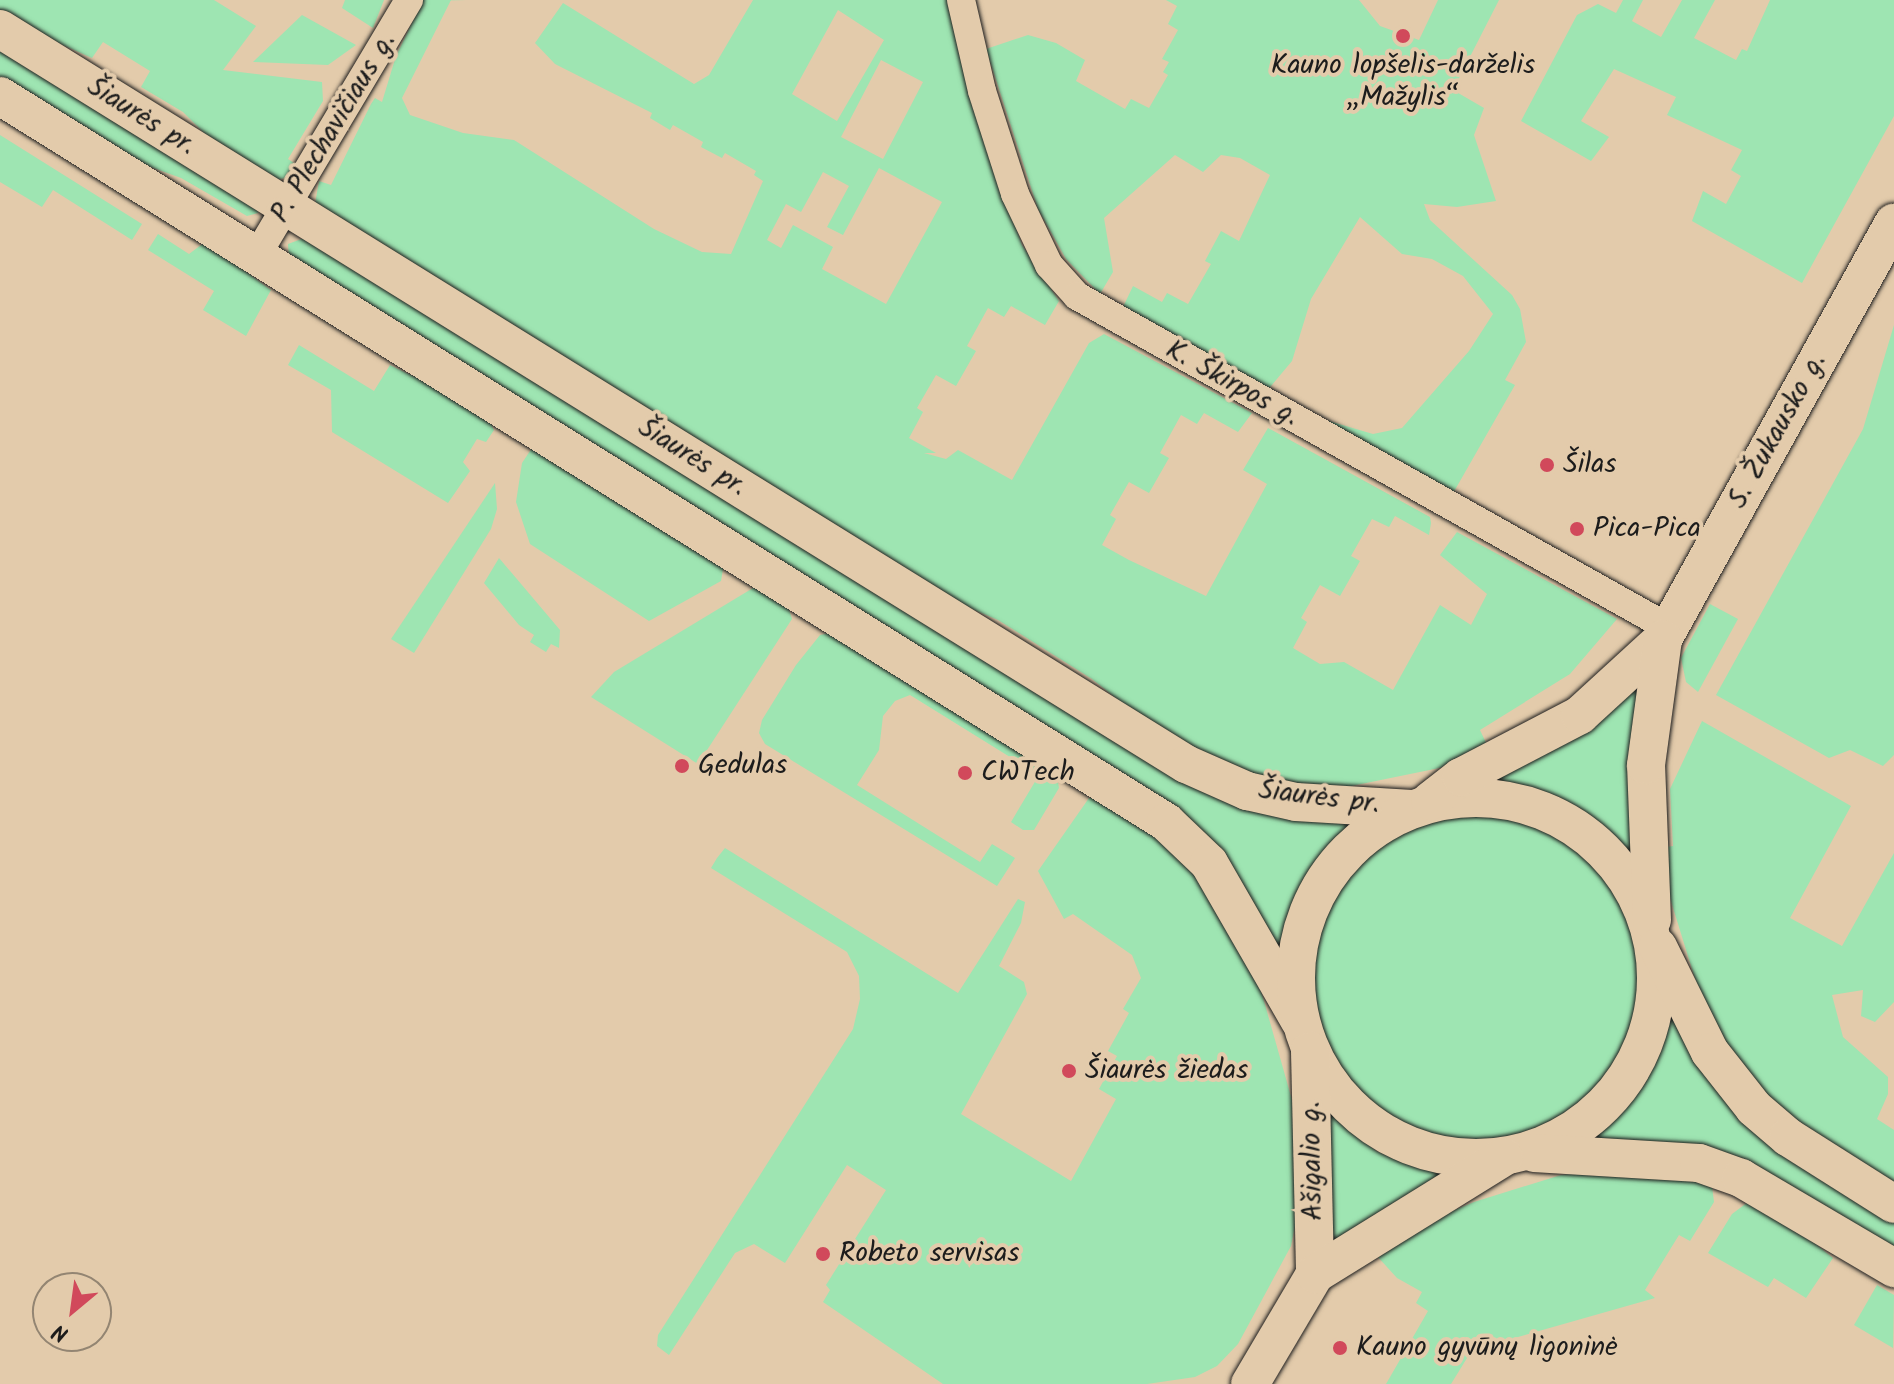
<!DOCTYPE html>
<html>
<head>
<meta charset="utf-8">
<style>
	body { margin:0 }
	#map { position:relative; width:1894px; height:1384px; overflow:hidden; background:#e3cbab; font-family:Kalam,sans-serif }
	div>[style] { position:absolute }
	.green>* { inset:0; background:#9ee5b2 }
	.round { border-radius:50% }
	.roads { filter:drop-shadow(0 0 2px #1c1c1c) drop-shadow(0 0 2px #1c1c1c) }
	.minor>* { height:28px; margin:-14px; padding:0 14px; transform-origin:14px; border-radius:14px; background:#e3cbab }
	.secondary>* { height:38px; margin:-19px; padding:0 19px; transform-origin:19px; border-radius:19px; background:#e3cbab }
	.secondary>.ring { margin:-19px; padding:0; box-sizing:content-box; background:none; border:38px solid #e3cbab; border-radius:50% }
	.dots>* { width:22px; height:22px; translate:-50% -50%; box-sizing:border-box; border:4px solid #e3cbab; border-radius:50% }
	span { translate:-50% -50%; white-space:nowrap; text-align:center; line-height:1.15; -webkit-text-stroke:8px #e3cbab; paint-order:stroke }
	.poi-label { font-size:28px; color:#1c1c1c }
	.left { translate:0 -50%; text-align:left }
	.street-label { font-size:28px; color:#1c1c1c }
	.north { position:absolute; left:32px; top:1272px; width:80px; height:80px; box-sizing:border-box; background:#e3cbab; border:2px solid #938572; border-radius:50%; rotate:209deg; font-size:22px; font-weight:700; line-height:32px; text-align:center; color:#1c1c1c }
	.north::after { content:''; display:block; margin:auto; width:28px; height:36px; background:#d1495b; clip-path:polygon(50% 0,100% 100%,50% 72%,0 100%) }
</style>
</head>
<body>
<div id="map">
	<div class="green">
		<div style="clip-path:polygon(0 0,214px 0,256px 26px,223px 70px,322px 82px,323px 101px,288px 159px,297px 165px,289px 177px,273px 181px,225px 154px,183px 112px,141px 87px,150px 71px,103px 42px,92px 58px,31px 31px,0 12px)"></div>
		<div style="clip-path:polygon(345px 0,384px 0,373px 28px,342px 8px)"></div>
		<div style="clip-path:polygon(evenodd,423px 0,451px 0,402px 98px,410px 115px,463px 133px,514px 140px,654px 229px,702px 252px,731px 254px,763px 181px,754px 175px,756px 171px,725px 153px,722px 158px,701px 147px,703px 142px,673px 125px,670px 130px,650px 118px,652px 113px,555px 64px,535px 43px,563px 3px,694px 84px,709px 75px,753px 0,947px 0,972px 101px,1022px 245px,1059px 301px,1045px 325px,1011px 306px,1004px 317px,988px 308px,967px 346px,976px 351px,956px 386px,936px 375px,917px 408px,923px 412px,909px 438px,936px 453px,924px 453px,946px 459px,958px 450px,1012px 480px,1089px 343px,1104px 334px,1252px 413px,1238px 432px,1204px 413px,1197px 424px,1181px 415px,1160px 453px,1169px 458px,1149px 493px,1129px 482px,1110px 515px,1116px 519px,1102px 545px,1129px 560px,1206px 596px,1267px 484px,1243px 470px,1268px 428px,1430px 517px,1431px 523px,1429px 535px,1395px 516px,1389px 527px,1372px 519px,1351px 556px,1360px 561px,1340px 596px,1320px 585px,1301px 618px,1307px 622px,1293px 648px,1320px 664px,1344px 662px,1393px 690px,1440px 605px,1471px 625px,1487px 594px,1440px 555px,1457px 532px,1617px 619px,1570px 674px,1480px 730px,1487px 745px,1454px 765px,1332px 790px,1254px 780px,1147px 723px,1092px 679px,998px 620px,953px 601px,315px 204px,319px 181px,331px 185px,371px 104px,375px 98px,382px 102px,396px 56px,423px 0,838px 10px,884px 40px,837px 121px,792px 94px,838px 10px,423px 0,881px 60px,923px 82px,883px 159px,841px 137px,881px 60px,423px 0,879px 168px,942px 202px,886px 304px,822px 269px,833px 247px,793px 225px,781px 248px,767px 240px,786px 204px,801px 212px,823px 172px,849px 186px,827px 227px,843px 235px,879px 168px)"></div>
		<div style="clip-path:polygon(1166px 0,1359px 0,1380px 26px,1419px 40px,1438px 0,1499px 0,1453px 90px,1484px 108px,1474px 135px,1496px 201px,1457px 207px,1424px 204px,1430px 220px,1512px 295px,1520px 309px,1526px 342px,1505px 380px,1515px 385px,1452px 495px,1302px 413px,1373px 434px,1402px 428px,1469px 351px,1493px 314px,1463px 276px,1432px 259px,1402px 254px,1360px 217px,1311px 299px,1292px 361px,1266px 392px,1123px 307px,1133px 286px,1162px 302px,1167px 293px,1188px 304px,1211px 264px,1205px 261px,1221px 231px,1239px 241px,1270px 175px,1240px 158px,1221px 155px,1203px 172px,1175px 155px,1104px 218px,1113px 272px,1100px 294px,1066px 259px,1038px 209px,986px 49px,1028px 35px,1056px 43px,1085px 60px,1076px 81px,1125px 109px,1131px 99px,1149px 108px,1168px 75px,1163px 72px,1169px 62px,1162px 59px,1178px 30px,1168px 24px,1177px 6px)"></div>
		<div style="clip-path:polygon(1623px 0,1643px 0,1632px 21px,1661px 37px,1682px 0,1715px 0,1694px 38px,1736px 60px,1742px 49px,1747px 51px,1770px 0,1894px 0,1894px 116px,1802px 283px,1692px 221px,1703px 191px,1726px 204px,1741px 176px,1731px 170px,1742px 150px,1667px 115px,1676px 97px,1614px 69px,1581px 121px,1609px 137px,1591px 161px,1521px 121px,1577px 15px,1598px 4px,1616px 13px)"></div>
		<div style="clip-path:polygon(302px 15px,356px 45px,328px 65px,253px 62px)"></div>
		<div style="clip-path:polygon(0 46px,257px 209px,258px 213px,247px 216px,181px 178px,134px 161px,0 79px)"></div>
		<div style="clip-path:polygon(0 135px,142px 224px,132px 240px,53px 190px,42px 207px,0 182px)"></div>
		<div style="clip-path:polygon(158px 234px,189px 254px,205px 242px,271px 290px,246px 336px,203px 310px,214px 291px,148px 250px)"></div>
		<div style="clip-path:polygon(304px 238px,1146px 757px,1366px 814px,1308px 877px,1294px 906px,1283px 957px,1232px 871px,289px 258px,288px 244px)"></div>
		<div style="clip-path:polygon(1894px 325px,1894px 755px,1883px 766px,1850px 750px,1829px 758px,1716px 695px,1863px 429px)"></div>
		<div style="clip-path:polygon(299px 345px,374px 391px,390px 365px,446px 392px,490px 422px,494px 430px,486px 442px,477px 439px,463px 462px,470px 471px,448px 503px,332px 432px,331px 390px,288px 365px)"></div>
		<div style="clip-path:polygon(534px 445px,724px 563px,721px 581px,649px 621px,530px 544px,516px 502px,522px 463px)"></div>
		<div style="clip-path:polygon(495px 483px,497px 509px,491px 529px,414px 653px,391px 639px)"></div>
		<div style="clip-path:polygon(499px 558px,560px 630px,559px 648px,551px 644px,546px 652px,530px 642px,534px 635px,519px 625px,484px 583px)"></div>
		<div style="clip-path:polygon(758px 585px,787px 603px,792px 619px,698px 764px,591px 697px,614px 672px)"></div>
		<div style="clip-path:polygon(1710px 604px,1738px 619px,1698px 692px,1686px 682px,1681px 658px)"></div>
		<div style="clip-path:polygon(830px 633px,1056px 771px,1059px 788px,1034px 830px,1023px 830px,1011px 822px,1039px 775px,910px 695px,895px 701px,883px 716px,879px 750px,857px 785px,980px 862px,992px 844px,1015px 858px,997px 886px,765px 744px,759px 733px,762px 720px,796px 665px,820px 635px)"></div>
		<div style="clip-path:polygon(1631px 688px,1640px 689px,1646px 872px,1589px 816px,1539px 791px,1494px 779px)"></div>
		<div style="clip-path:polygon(1702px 721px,1851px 806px,1790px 918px,1842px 946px,1894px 853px,1894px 1002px,1875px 1022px,1861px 1016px,1863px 990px,1832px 995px,1843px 1037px,1888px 1077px,1888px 1094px,1877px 1119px,1894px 1130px,1894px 1186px,1806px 1132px,1756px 1091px,1705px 1011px,1661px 869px,1660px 848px,1673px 846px,1670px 789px)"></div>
		<div style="clip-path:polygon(1089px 798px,1099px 798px,1160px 837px,1196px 868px,1260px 987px,1294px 1107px,1301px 1196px,1291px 1246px,1238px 1344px,1217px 1366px,1195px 1377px,1147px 1384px,943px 1384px,823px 1302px,830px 1290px,826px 1285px,886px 1190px,847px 1165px,785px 1263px,754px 1244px,735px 1253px,669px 1355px,657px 1346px,658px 1335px,853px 1029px,860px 999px,859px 976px,847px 952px,711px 868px,717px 858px,725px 848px,958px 993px,1018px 899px,1025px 902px,1021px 923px,999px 966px,1024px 982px,1027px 994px,961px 1114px,1071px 1181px,1116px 1099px,1099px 1089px,1117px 1056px,1108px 1051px,1129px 1013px,1123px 1009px,1141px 978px,1132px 955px,1073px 914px,1064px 919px,1038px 871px)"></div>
		<div class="round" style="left:1313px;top:816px;width:326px;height:326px"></div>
		<div style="clip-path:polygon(1671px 1005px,1894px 1220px,1894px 1253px,1589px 1141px,1644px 1085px,1662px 1049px)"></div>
		<div style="clip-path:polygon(1328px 1109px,1376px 1151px,1447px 1177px,1328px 1254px)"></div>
		<div style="clip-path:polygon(1611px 1170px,1660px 1173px,1712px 1186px,1714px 1202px,1690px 1241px,1679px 1235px,1645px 1290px,1655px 1298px,1472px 1350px,1451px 1384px,1386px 1384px,1428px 1311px,1416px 1303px,1422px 1292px,1397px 1278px,1377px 1256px,1428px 1221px,1474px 1202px,1561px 1175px)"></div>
		<div style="clip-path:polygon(1748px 1202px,1781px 1216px,1833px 1258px,1806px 1298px,1774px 1278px,1768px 1287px,1708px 1253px,1732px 1214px)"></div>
		<div style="clip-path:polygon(1877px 1285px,1894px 1295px,1893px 1348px,1854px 1325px)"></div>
	</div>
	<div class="roads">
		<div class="minor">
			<div style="left:961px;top:0;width:93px;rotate:77deg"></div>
			<div style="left:982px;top:91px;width:108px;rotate:72.2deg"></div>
			<div style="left:1015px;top:194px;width:79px;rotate:64.4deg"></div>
			<div style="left:1049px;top:265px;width:42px;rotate:47.9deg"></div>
			<div style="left:1077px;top:296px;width:679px;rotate:29.28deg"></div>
			<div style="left:257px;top:255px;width:297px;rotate:-59.2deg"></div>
		</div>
		<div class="secondary">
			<div style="left:0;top:29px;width:1395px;rotate:31.79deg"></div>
			<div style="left:1186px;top:764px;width:67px;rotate:23.9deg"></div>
			<div style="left:1247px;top:791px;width:50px;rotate:12.7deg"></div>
			<div style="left:1296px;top:802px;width:116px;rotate:3.5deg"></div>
			<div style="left:0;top:96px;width:1374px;rotate:31.91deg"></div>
			<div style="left:1166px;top:822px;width:59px;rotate:43.6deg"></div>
			<div style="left:1209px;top:863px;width:182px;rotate:60.1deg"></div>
			<div class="ring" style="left:1296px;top:798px;width:322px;height:322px"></div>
			<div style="left:1430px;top:801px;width:39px;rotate:-38deg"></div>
			<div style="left:1461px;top:777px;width:134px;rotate:-27.5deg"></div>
			<div style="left:1580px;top:715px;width:113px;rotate:-42.5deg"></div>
			<div style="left:1663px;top:639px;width:476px;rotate:-61deg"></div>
			<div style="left:1652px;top:920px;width:155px;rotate:-92.2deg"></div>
			<div style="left:1646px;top:765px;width:127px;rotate:-82.3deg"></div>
			<div style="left:1658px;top:947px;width:117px;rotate:63.7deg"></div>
			<div style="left:1710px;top:1052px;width:71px;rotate:51.8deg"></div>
			<div style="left:1754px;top:1108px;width:45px;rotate:40.5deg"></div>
			<div style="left:1788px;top:1137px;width:125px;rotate:32.3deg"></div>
			<div style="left:1310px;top:1051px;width:223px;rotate:88.7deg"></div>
			<div style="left:1534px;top:1153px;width:165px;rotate:3.5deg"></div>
			<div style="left:1699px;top:1163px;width:45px;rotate:19.7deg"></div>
			<div style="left:1741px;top:1178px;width:178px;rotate:30.5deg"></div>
			<div style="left:1250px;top:1384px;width:128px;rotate:-59.4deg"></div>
			<div style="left:1315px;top:1274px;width:222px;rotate:-31.8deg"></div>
		</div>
	</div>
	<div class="dots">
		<div style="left:1403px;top:36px;background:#d1495b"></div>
		<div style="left:1547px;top:465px;background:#d1495b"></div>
		<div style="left:1577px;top:529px;background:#d1495b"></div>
		<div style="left:682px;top:766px;background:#d1495b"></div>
		<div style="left:965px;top:773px;background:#d1495b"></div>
		<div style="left:1069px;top:1071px;background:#d1495b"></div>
		<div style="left:823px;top:1254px;background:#d1495b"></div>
		<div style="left:1340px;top:1348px;background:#d1495b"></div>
	</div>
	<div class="poi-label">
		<span style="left:1403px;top:82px">Kauno lopšelis-darželis<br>„Mažylis“</span>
		<span class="left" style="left:1563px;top:465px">Šilas</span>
		<span class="left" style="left:1593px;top:529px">Pica-Pica</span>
		<span class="left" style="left:698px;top:766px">Gedulas</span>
		<span class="left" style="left:981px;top:773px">CWTech</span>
		<span class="left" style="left:1085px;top:1071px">Šiaurės žiedas</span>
		<span class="left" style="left:839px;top:1254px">Robeto servisas</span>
		<span class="left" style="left:1356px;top:1348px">Kauno gyvūnų ligoninė</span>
	</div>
	<div class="street-label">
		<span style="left:141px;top:117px;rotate:32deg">Šiaurės pr.</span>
		<span style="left:334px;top:128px;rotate:-59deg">P. Plechavičiaus g.</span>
		<span style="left:1232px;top:384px;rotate:29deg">K. Škirpos g.</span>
		<span style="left:1778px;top:431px;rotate:-61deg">S. Žukausko g.</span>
		<span style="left:692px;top:458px;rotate:32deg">Šiaurės pr.</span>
		<span style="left:1319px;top:798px;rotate:7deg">Šiaurės pr.</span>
		<span style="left:1313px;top:1161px;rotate:-91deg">Ašigalio g.</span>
	</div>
	<div class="north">N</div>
</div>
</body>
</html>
